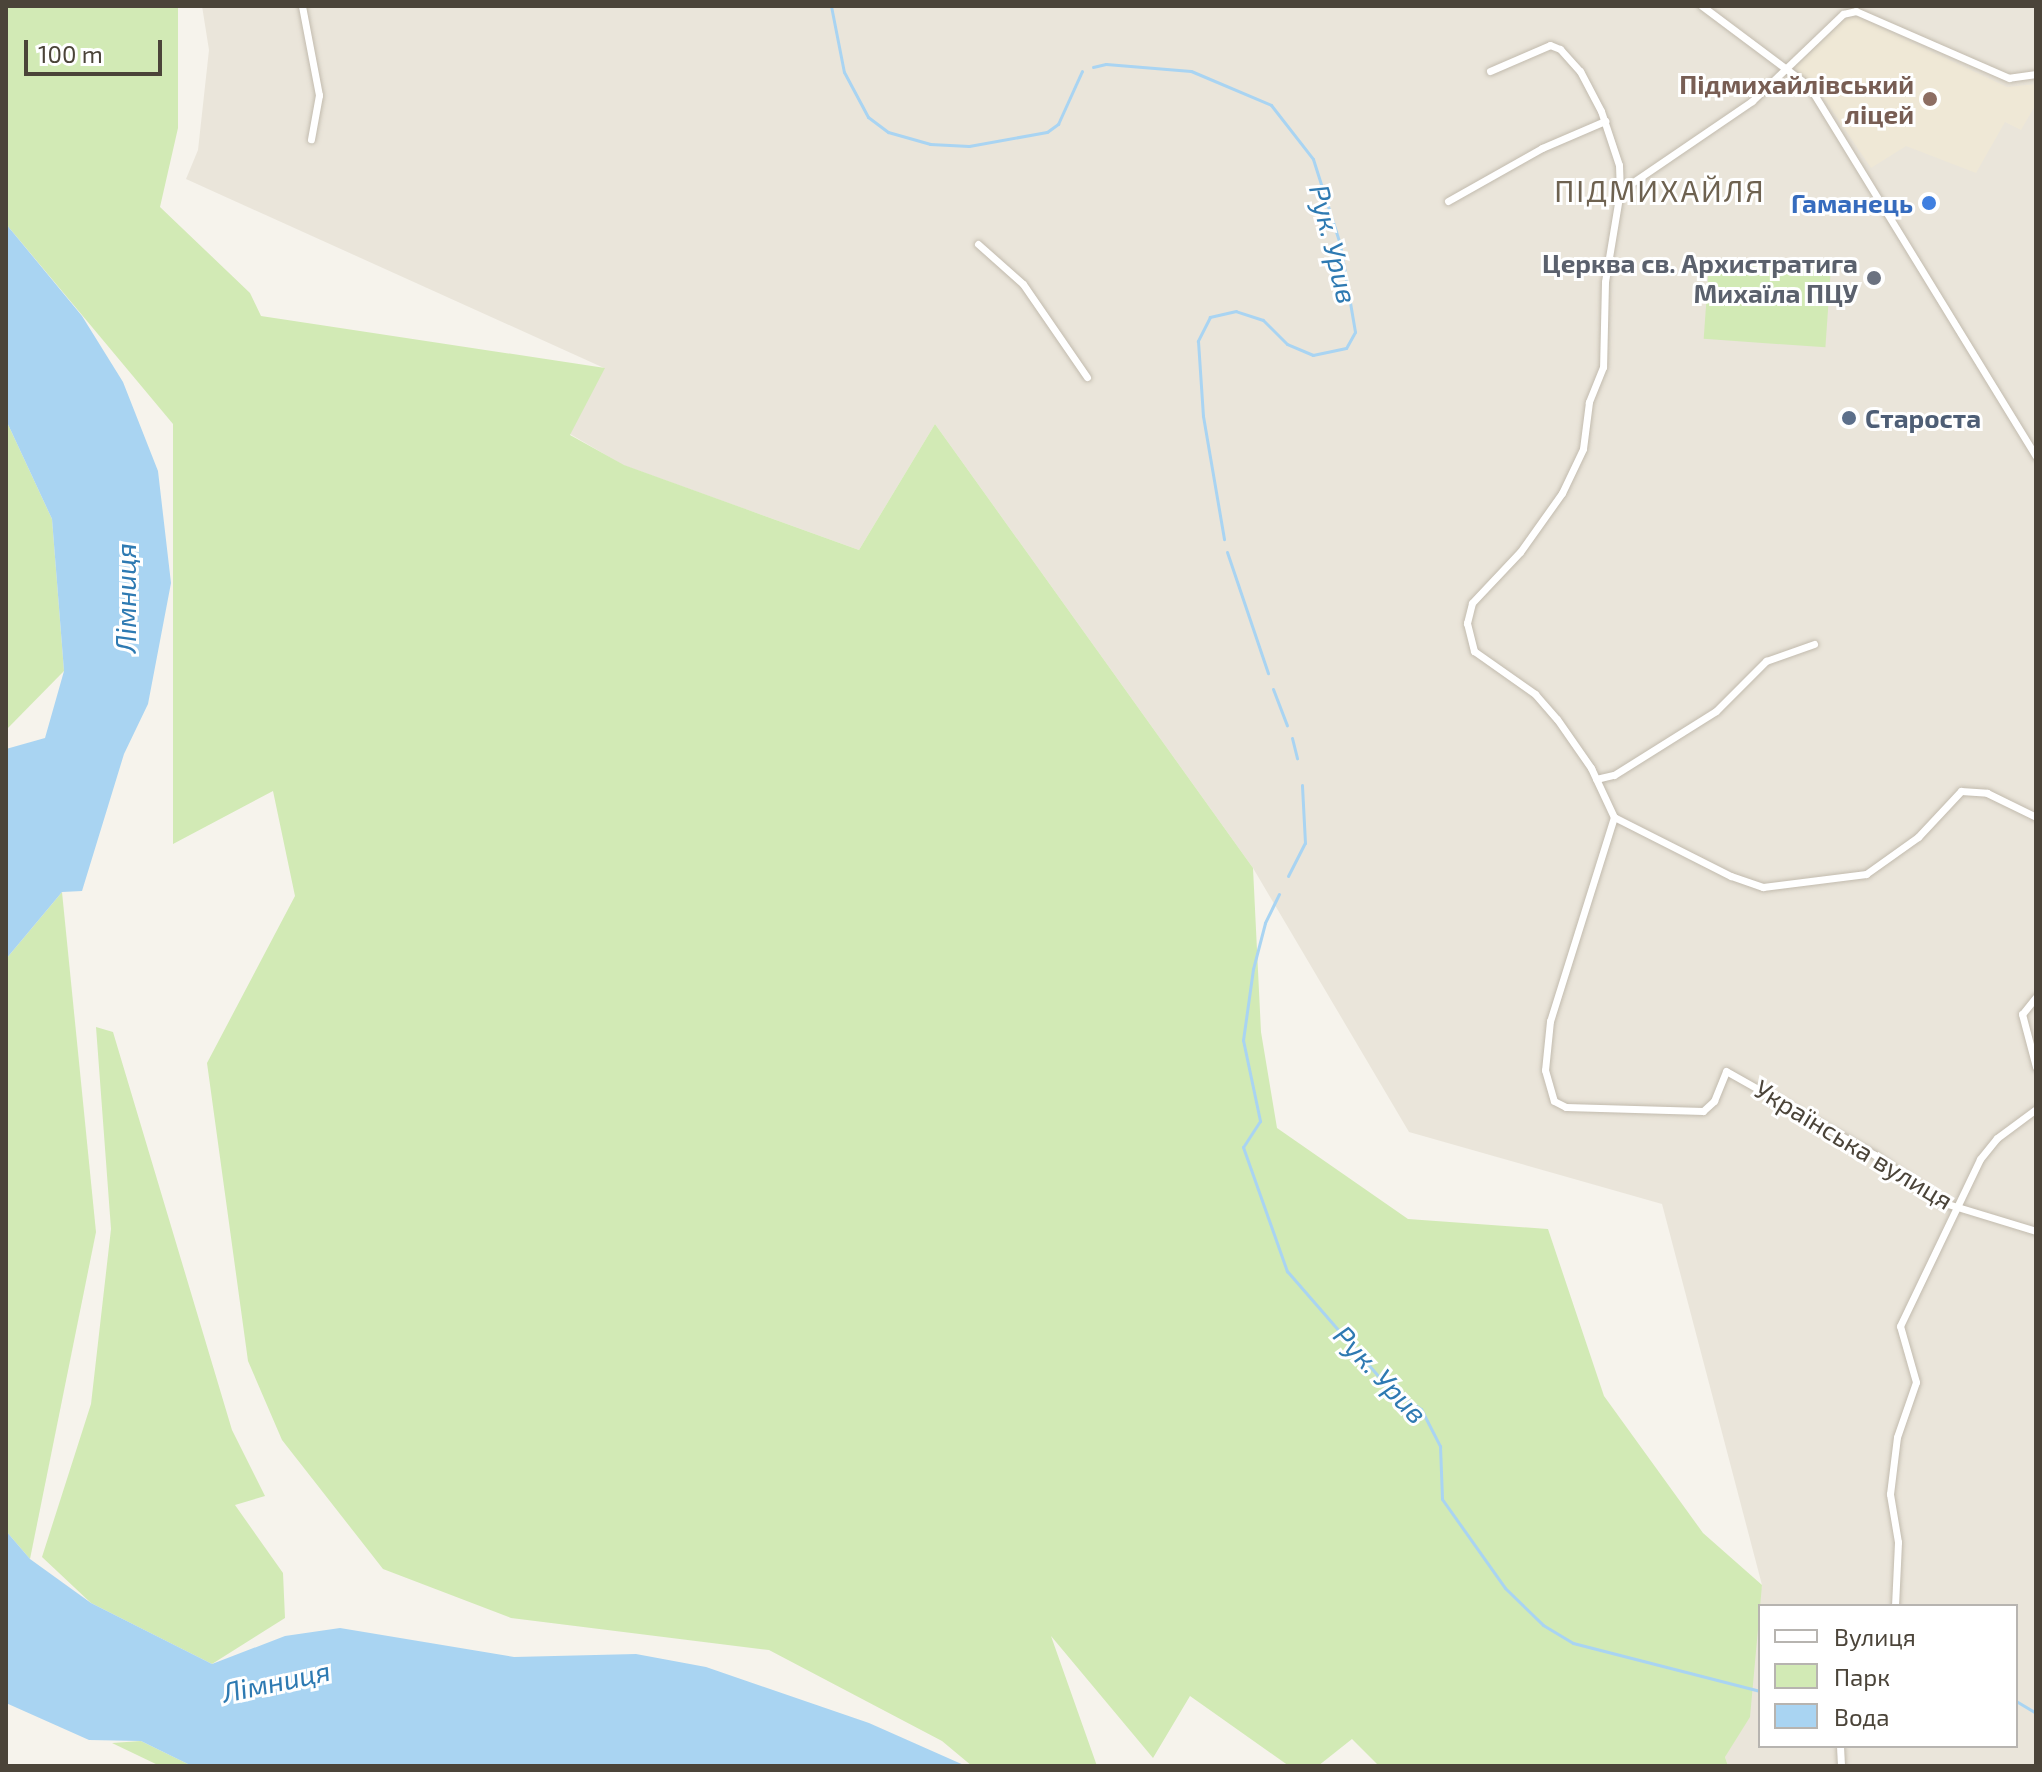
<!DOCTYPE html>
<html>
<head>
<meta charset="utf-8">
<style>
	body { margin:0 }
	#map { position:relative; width:2042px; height:1772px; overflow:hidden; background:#f6f3ec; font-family:"Exo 2",sans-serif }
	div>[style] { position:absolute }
	.residential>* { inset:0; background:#eae5da }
	.education>* { inset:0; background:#efe8d6 }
	.green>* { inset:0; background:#d2eab5; transform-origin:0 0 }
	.water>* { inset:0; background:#a9d4f2 }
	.stream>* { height:3px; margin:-1.5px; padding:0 1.5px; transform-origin:1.5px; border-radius:1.5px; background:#a9d4f2 }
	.roads { filter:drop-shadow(0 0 2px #c2bbae) drop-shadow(0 0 2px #c2bbae) }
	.minor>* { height:7px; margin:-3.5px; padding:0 3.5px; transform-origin:3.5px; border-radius:3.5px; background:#fff }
	.dots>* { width:22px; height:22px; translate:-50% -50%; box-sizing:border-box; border:4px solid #fff; border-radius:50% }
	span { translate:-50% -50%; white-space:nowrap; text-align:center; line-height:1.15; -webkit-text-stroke:6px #fff; paint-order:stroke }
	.education-label { font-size:26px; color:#785e54; font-weight:700 }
	.right { translate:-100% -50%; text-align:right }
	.shop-label { font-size:26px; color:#366cbe; font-weight:700 }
	.worship-label { font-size:26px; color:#5b616d; font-weight:700 }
	.service-label { font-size:26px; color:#4e5e75; font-weight:700 }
	.left { translate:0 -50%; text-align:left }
	.street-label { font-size:26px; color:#4b4439 }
	.water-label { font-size:28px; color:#2e7ab2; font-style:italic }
	.quarter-label { font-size:30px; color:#6e6250; letter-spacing:2px }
	.frame { position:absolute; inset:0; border:8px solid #4b4439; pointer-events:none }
	.legend { position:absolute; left:1758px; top:1604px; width:260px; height:144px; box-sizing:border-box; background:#fff; border:2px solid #b7b4b0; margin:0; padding:10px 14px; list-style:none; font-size:24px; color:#4b4439 }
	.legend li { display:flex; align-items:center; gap:16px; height:40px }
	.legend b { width:40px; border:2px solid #b7b4b0 }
	.scale { position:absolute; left:24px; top:40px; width:138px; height:36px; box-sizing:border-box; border:4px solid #4b4439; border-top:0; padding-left:10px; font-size:24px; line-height:28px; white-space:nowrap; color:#4b4439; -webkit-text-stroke:6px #fff; paint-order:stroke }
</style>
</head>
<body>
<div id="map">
	<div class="residential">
		<div style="clip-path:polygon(evenodd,202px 6px,2036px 6px,2036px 1766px,1728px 1766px,1725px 1757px,1762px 1585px,1662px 1204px,1409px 1132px,1253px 868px,935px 424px,859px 550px,623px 465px,570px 434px,604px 368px,186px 179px,198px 150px,209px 50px,202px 6px,1760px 1606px,2016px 1606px,2016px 1746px,1760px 1746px,1760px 1606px)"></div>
	</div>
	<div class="education">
		<div style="clip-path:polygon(1858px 17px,2007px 87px,2036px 84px,2036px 104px,2021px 130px,2005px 122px,1976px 173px,1906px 146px,1871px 168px,1821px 94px,1794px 68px,1846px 18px)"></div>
	</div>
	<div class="green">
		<div style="clip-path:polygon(6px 6px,178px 6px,178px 128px,160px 207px,250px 293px,261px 316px,605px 368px,570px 435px,624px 465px,859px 550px,935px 424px,1253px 868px,1261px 1032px,1277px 1128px,1408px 1219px,1548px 1229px,1604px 1396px,1703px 1533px,1762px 1585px,1750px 1717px,1725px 1757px,1728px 1766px,1379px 1766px,1352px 1739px,1318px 1766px,1289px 1766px,1190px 1696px,1153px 1758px,1051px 1636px,1097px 1766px,972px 1766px,942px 1741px,769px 1650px,511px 1618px,383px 1569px,282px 1440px,248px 1361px,207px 1063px,295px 896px,273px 791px,173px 844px,173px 424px,6px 224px)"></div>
		<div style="left:1709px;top:263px;width:122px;height:76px;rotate:4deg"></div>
		<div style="clip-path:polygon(6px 420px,52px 519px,64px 671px,6px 730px)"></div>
		<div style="clip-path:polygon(62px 892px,96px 1232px,30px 1559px,6px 1531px,6px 959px)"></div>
		<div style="clip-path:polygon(96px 1027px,113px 1032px,232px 1430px,265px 1496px,235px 1505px,283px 1573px,285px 1618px,212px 1664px,91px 1603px,42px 1557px,91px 1404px,111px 1229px)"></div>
		<div style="clip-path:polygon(141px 1741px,192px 1766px,160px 1766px,112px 1743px)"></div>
	</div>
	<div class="water">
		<div style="clip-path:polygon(6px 224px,82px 316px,123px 382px,158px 471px,171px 583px,148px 704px,124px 754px,82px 891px,62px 892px,6px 959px,6px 749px,45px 738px,64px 671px,52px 519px,6px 420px)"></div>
		<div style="clip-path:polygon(6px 1531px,30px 1559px,91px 1603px,212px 1664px,285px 1636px,340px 1628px,514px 1657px,636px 1654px,706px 1667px,869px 1723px,966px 1766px,192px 1766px,141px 1741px,89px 1740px,6px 1703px)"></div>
	</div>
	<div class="stream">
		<div style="left:831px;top:6px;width:67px;rotate:78.9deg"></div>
		<div style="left:844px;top:72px;width:51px;rotate:61.9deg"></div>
		<div style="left:868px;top:117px;width:25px;rotate:37deg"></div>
		<div style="left:888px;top:132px;width:44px;rotate:15.9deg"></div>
		<div style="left:930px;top:144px;width:39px;rotate:3deg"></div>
		<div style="left:969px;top:146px;width:79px;rotate:-10.2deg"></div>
		<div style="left:1047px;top:132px;width:14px;rotate:-36deg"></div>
		<div style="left:1058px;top:124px;width:58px;rotate:-65.6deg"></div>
		<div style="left:1093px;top:67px;width:13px;rotate:-13deg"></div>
		<div style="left:1106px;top:64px;width:85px;rotate:4.7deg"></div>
		<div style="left:1191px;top:71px;width:87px;rotate:23deg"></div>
		<div style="left:1271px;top:105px;width:68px;rotate:52.1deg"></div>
		<div style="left:1313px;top:159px;width:89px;rotate:72.4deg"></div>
		<div style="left:1340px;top:244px;width:89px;rotate:80.3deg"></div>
		<div style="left:1355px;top:332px;width:18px;rotate:119deg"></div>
		<div style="left:1346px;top:348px;width:34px;rotate:168deg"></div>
		<div style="left:1313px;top:355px;width:28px;rotate:-157deg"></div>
		<div style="left:1287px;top:344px;width:34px;rotate:-135deg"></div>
		<div style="left:1263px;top:320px;width:28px;rotate:-162deg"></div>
		<div style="left:1236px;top:311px;width:27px;rotate:167deg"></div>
		<div style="left:1210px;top:317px;width:27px;rotate:117deg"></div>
		<div style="left:1198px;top:341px;width:75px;rotate:86.2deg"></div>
		<div style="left:1203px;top:416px;width:125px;rotate:80.3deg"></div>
		<div style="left:1227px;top:552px;width:128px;rotate:71.3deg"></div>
		<div style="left:1273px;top:689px;width:39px;rotate:69deg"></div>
		<div style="left:1292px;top:738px;width:21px;rotate:76deg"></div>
		<div style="left:1288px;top:876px;width:37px;rotate:-63deg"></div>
		<div style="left:1305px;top:843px;width:58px;rotate:-93deg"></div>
		<div style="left:1279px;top:894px;width:32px;rotate:116deg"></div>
		<div style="left:1265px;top:923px;width:48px;rotate:104.6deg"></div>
		<div style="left:1253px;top:969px;width:72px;rotate:98deg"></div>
		<div style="left:1243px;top:1040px;width:83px;rotate:78.1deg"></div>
		<div style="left:1260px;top:1121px;width:31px;rotate:123deg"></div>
		<div style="left:1243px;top:1147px;width:132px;rotate:70.5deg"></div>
		<div style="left:1287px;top:1271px;width:154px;rotate:49deg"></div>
		<div style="left:1388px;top:1387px;width:40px;rotate:34deg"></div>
		<div style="left:1421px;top:1409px;width:42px;rotate:62.8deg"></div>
		<div style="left:1440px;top:1446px;width:53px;rotate:87.8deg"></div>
		<div style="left:1442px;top:1499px;width:109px;rotate:54.7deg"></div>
		<div style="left:1505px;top:1588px;width:53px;rotate:44.2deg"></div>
		<div style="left:1543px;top:1625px;width:35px;rotate:31deg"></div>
		<div style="left:1573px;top:1643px;width:193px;rotate:14.4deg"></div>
		<div style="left:2016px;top:1701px;width:23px;rotate:31deg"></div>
	</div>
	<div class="roads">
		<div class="minor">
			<div style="left:302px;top:6px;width:91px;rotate:79.2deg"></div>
			<div style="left:319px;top:95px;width:45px;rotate:100.3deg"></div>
			<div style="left:1702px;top:6px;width:134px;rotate:36.8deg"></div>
			<div style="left:1809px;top:86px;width:434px;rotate:58.5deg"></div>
			<div style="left:1490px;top:71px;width:65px;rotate:-23.4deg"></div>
			<div style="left:1550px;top:45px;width:11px;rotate:22deg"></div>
			<div style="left:1560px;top:49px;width:30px;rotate:48deg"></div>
			<div style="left:1580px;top:71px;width:45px;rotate:62.3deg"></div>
			<div style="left:1601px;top:111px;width:57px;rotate:71.6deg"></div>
			<div style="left:1619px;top:165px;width:26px;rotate:88deg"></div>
			<div style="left:2036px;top:74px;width:27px;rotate:172deg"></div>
			<div style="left:2009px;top:78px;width:167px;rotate:-156.4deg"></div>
			<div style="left:1856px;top:11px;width:13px;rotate:167deg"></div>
			<div style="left:1843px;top:14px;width:126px;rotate:136.3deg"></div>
			<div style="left:1752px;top:101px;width:160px;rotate:145.7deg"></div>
			<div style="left:1620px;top:191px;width:92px;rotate:99.4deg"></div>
			<div style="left:1605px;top:282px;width:85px;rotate:91.3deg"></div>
			<div style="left:1603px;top:367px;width:38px;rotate:112deg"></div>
			<div style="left:1589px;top:402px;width:47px;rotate:97.3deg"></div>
			<div style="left:1583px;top:449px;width:49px;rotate:115.5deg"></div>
			<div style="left:1562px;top:493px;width:72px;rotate:125.4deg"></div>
			<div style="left:1520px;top:552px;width:70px;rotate:133.3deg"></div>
			<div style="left:1472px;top:603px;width:21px;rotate:104deg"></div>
			<div style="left:1467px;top:623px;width:29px;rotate:76deg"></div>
			<div style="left:1474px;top:651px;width:75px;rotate:35.2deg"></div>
			<div style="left:1535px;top:694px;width:33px;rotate:49deg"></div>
			<div style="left:1557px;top:719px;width:60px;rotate:55.2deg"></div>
			<div style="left:1591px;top:768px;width:54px;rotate:64.9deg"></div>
			<div style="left:1614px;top:817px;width:131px;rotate:26.8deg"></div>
			<div style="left:1731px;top:876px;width:34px;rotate:19deg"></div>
			<div style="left:1763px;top:887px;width:104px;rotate:-7.2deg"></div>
			<div style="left:1866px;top:874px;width:64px;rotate:-35.4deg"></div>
			<div style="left:1918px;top:837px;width:63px;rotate:-46.9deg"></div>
			<div style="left:1961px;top:791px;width:26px;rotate:4deg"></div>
			<div style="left:1987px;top:793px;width:55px;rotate:26.1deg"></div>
			<div style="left:1448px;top:201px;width:108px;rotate:-29.4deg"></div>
			<div style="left:1542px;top:148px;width:69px;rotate:-23.2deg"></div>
			<div style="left:978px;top:244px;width:60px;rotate:41.6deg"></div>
			<div style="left:1023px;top:284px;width:113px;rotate:55.5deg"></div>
			<div style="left:1596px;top:779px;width:18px;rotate:-13deg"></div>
			<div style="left:1614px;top:775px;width:120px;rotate:-32.1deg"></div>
			<div style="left:1716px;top:711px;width:71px;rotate:-45deg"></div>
			<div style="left:1766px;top:661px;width:51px;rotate:-19.5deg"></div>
			<div style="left:1614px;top:817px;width:214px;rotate:107.4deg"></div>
			<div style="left:1550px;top:1021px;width:49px;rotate:95.8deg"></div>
			<div style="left:1545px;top:1070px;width:32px;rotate:74deg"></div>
			<div style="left:1554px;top:1101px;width:13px;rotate:27deg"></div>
			<div style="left:1566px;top:1107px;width:137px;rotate:1.7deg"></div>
			<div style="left:1703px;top:1111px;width:15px;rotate:-42deg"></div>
			<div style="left:1714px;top:1101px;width:32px;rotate:-68deg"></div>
			<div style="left:1726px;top:1071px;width:171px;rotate:29.4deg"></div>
			<div style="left:1875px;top:1155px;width:81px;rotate:35.5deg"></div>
			<div style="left:1941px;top:1202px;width:99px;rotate:17deg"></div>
			<div style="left:2036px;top:997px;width:22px;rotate:129deg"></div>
			<div style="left:2022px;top:1014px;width:55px;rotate:75.2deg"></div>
			<div style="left:1895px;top:1606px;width:64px;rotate:-87.3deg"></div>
			<div style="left:1898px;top:1542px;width:49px;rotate:-99.5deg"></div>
			<div style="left:1890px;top:1494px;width:57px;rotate:-83deg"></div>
			<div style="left:1897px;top:1437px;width:58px;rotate:-70.9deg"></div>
			<div style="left:1916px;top:1382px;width:58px;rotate:-105.9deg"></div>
			<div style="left:1900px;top:1326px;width:185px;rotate:-64.4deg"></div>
			<div style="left:1980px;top:1159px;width:27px;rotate:-51deg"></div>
			<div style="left:1997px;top:1138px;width:49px;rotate:-36.6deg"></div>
			<div style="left:1840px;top:1746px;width:20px;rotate:87deg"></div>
		</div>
	</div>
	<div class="dots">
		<div style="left:1930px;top:99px;background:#8d6e63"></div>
		<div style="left:1929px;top:203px;background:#3f7fe0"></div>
		<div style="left:1874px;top:278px;background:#6b7280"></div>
		<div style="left:1849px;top:418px;background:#5c6f8a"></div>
	</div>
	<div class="education-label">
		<span class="right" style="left:1914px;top:99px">Підмихайлівський<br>ліцей</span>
	</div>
	<div class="shop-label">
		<span class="right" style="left:1913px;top:203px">Гаманець</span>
	</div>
	<div class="worship-label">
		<span class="right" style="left:1858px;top:278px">Церква св. Архистратига<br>Михаїла ПЦУ</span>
	</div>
	<div class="service-label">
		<span class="left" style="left:1865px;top:418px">Староста</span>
	</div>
	<div class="street-label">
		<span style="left:1854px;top:1144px;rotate:31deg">Українська вулиця</span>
	</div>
	<div class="water-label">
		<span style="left:1334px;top:244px;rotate:76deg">Рук. Урив</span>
		<span style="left:125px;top:598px;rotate:-90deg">Лімниця</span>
		<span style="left:1381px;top:1374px;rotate:47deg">Рук. Урив</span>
		<span style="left:276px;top:1681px;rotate:-12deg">Лімниця</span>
	</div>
	<div class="quarter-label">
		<span style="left:1660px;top:190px">ПІДМИХАЙЛЯ</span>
	</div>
	<div class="frame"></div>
	<ul class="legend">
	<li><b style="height:10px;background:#fff"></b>Вулиця</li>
	<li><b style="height:22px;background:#d2eab5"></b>Парк</li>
	<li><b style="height:22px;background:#a9d4f2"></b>Вода</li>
	</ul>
	<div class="scale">100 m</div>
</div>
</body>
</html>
